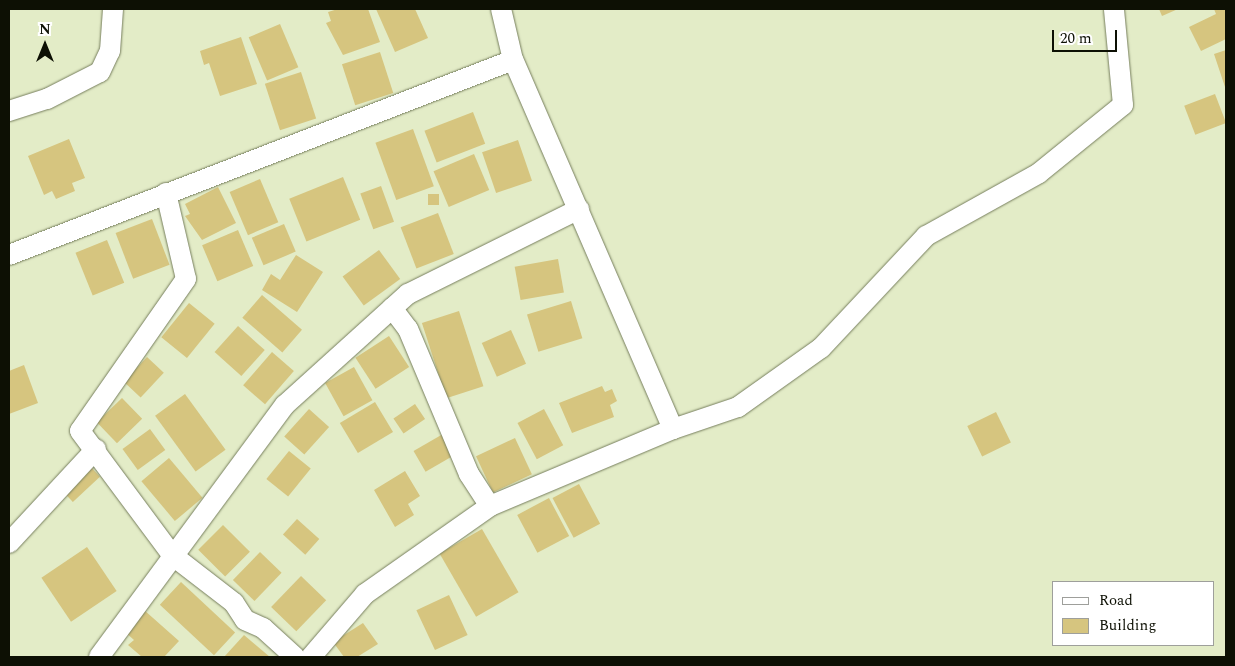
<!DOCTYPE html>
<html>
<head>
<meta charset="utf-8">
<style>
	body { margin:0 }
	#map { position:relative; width:1235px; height:666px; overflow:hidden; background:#e3ecc7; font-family:Spectral,serif }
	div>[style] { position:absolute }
	.building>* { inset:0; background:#d6c57f; transform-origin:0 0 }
	.roads { filter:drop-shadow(0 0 1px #767e5d) drop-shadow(0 0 1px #767e5d) }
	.minor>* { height:20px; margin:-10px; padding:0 10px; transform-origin:10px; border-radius:10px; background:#fff }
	span { translate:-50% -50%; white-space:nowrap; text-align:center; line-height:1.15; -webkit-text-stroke:4px #fff; paint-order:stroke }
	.frame { position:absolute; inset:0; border:10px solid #0d1004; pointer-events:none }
	.legend { position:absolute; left:1052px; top:581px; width:162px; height:65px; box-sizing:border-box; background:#fff; border:1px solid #9e9f9b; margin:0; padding:6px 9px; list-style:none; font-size:15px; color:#0d1004 }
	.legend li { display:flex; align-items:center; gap:10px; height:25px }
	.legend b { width:25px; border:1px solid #9e9f9b }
	.north { position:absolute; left:20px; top:20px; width:50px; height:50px; -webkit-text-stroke:4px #fff; paint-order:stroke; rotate:0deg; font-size:14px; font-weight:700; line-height:20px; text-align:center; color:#0d1004 }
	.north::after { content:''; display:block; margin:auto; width:18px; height:22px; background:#0d1004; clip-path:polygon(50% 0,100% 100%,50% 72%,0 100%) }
	.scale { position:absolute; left:1052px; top:30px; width:65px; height:22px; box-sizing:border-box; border:2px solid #0d1004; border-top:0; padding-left:6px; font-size:15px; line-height:18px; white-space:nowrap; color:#0d1004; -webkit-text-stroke:4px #fff; paint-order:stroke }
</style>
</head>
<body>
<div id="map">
	<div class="building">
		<div style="clip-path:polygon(338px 9px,368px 9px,380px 42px,343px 55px,326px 23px,331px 21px,328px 12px)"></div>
		<div style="clip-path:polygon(376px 9px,415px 9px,428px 38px,395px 52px)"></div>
		<div style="clip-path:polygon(1159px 9px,1178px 9px,1162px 16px)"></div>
		<div style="clip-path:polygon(1214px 9px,1226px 9px,1226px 39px,1201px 51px,1189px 27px,1216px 14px)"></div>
		<div style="left:280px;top:24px;width:47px;height:34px;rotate:67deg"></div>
		<div style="clip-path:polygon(241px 37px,257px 84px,220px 96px,209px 63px,204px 65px,200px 51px)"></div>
		<div style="clip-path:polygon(1226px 50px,1226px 90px,1214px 54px)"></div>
		<div style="left:380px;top:52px;width:43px;height:40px;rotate:72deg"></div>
		<div style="left:301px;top:72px;width:49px;height:38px;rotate:72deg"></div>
		<div style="left:1215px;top:94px;width:31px;height:33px;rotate:69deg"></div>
		<div style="left:473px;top:112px;width:34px;height:52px;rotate:69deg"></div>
		<div style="left:413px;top:129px;width:61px;height:40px;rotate:70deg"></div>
		<div style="clip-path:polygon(69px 139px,85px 178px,72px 183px,75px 191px,56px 199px,52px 191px,44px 195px,28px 156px)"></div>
		<div style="left:518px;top:140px;width:43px;height:38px;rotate:71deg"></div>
		<div style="left:474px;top:154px;width:39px;height:44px;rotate:67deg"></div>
		<div style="left:343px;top:177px;width:46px;height:58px;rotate:68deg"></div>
		<div style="left:260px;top:179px;width:47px;height:33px;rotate:67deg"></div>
		<div style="left:381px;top:186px;width:38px;height:22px;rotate:70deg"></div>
		<div style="clip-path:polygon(218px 187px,236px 223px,202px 240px,185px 216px,190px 214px,185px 204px)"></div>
		<div style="left:428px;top:194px;width:11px;height:11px"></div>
		<div style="left:438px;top:213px;width:44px;height:40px;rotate:69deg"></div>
		<div style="left:152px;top:219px;width:49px;height:39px;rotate:69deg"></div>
		<div style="left:284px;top:224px;width:30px;height:35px;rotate:67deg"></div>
		<div style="left:238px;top:230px;width:39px;height:39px;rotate:67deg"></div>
		<div style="left:107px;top:240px;width:46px;height:34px;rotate:68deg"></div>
		<div style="left:379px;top:250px;width:36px;height:45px;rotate:54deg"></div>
		<div style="clip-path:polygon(296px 255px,323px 272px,297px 312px,262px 290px,271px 274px,280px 280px)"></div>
		<div style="left:558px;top:259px;width:34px;height:44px;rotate:80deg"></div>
		<div style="left:262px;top:295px;width:53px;height:30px;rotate:41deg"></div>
		<div style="left:571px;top:301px;width:39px;height:46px;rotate:73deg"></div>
		<div style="left:189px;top:303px;width:33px;height:44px;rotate:39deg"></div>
		<div style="left:459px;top:311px;width:79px;height:39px;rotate:72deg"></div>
		<div style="left:238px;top:326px;width:36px;height:35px;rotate:42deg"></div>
		<div style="left:511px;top:330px;width:37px;height:32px;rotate:66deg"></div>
		<div style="left:389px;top:336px;width:37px;height:40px;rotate:57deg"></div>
		<div style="left:272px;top:352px;width:29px;height:44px;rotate:41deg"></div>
		<div style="left:147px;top:357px;width:23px;height:34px;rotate:43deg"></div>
		<div style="clip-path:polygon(24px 365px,38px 403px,9px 414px,9px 371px)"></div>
		<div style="left:354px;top:367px;width:38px;height:33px;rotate:61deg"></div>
		<div style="clip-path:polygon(602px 386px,605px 392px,612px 389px,617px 401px,610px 405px,614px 417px,572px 433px,559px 403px)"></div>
		<div style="left:185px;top:394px;width:69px;height:37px;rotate:54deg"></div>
		<div style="left:122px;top:398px;width:29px;height:35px;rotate:46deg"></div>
		<div style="left:375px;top:402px;width:35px;height:41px;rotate:59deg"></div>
		<div style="left:415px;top:404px;width:18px;height:26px;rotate:56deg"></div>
		<div style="left:309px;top:409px;width:27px;height:37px;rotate:42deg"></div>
		<div style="left:544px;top:409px;width:41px;height:30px;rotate:62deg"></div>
		<div style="left:996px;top:412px;width:34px;height:32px;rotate:64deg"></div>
		<div style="left:150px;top:429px;width:26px;height:34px;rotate:54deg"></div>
		<div style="left:443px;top:434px;width:24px;height:34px;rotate:60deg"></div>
		<div style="left:515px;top:438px;width:40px;height:43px;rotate:65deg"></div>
		<div style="left:289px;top:451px;width:28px;height:36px;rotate:39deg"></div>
		<div style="left:169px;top:458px;width:52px;height:36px;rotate:50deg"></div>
		<div style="left:89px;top:465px;width:16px;height:37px;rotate:47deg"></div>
		<div style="clip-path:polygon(405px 471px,420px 496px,408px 504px,414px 515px,395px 527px,374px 490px)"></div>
		<div style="left:579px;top:484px;width:45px;height:30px;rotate:62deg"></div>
		<div style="left:549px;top:498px;width:43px;height:36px;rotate:62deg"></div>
		<div style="left:297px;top:519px;width:30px;height:21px;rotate:42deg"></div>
		<div style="left:223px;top:525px;width:38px;height:35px;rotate:45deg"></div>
		<div style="left:482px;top:529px;width:73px;height:49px;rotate:60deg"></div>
		<div style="left:87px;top:547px;width:53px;height:55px;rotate:56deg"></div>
		<div style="left:260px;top:552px;width:30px;height:39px;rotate:44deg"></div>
		<div style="left:301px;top:576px;width:35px;height:43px;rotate:44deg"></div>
		<div style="left:181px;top:582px;width:74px;height:31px;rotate:43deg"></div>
		<div style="left:449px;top:595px;width:44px;height:36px;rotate:65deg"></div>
		<div style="clip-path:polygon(144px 610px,179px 641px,164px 657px,142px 657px,128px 645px,134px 640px,125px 632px)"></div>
		<div style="clip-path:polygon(363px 623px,378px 644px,357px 657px,344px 657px,333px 642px)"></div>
		<div style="clip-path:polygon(244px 635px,270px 657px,224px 657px)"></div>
	</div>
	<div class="roads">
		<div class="minor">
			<div style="left:9px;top:111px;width:40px;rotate:-18deg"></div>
			<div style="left:47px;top:99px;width:59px;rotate:-27deg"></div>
			<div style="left:100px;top:72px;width:23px;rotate:-65deg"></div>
			<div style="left:110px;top:51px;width:42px;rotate:-85.9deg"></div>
			<div style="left:166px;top:193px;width:88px;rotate:76.9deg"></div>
			<div style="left:186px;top:279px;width:185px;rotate:124.9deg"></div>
			<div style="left:80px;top:431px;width:154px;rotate:53.4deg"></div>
			<div style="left:172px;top:555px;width:78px;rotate:37.7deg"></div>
			<div style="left:234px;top:603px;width:20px;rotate:57deg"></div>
			<div style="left:245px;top:620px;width:20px;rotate:24deg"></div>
			<div style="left:263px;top:628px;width:43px;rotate:42.2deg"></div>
			<div style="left:9px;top:255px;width:540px;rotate:-21.15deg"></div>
			<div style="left:392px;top:308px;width:26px;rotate:53deg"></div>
			<div style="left:408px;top:329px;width:157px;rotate:67.2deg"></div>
			<div style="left:469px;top:474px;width:38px;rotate:57deg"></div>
			<div style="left:673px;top:429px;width:69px;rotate:-18.7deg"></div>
			<div style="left:738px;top:407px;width:102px;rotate:-35.4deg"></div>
			<div style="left:821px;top:348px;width:154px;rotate:-46.8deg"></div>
			<div style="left:926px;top:236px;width:129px;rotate:-29.1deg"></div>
			<div style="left:1039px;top:173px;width:108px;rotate:-39deg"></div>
			<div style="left:1123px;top:105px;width:96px;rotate:-95.4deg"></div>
			<div style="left:9px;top:543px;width:128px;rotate:-47.2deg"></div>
			<div style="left:99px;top:657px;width:313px;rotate:-53.6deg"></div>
			<div style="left:285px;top:405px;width:166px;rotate:-42.1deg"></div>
			<div style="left:408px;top:294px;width:191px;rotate:-26.4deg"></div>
			<div style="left:311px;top:657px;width:83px;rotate:-49.4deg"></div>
			<div style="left:365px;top:594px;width:153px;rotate:-35.1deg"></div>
			<div style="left:490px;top:506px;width:199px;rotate:-22.8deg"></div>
			<div style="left:673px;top:429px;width:402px;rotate:-113.4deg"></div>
			<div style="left:513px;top:60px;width:52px;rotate:-103.2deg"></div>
		</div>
	</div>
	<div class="frame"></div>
	<ul class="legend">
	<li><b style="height:6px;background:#fff"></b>Road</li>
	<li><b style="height:14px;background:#d6c57f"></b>Building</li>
	</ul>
	<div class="north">N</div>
	<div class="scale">20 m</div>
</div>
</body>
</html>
